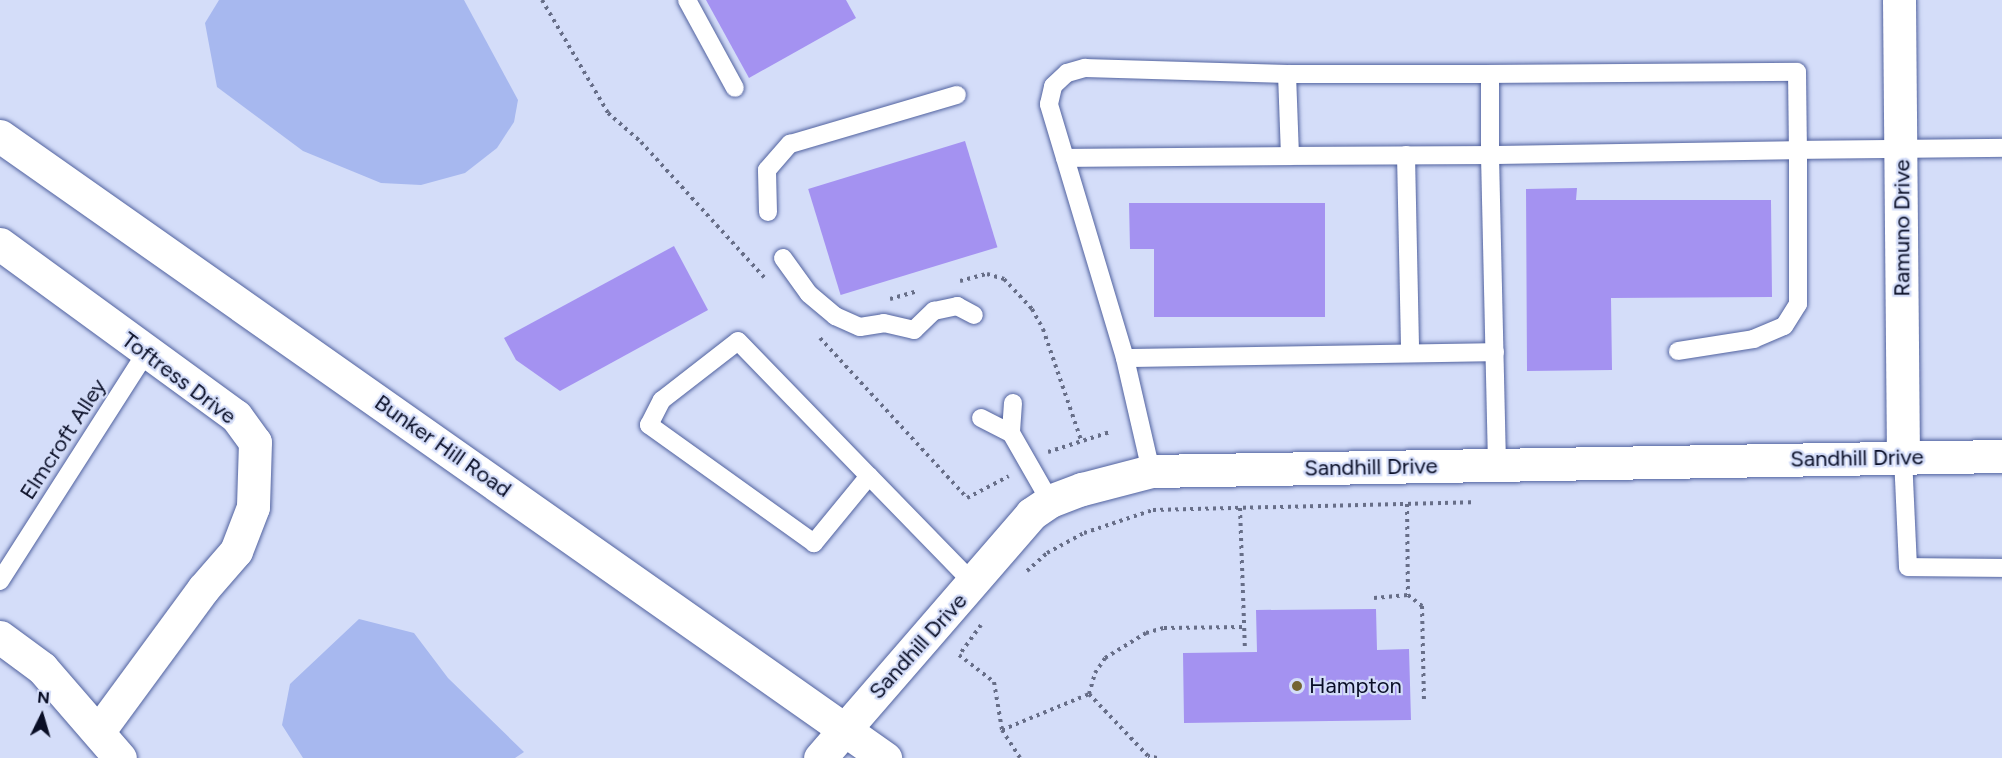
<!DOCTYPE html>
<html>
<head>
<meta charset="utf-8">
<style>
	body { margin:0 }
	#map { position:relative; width:2002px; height:758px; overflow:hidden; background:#d4ddf9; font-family:Figtree,sans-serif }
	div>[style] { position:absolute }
	.water>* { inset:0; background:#a7b8ef }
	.building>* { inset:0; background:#a492f1; transform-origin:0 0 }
	.path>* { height:4px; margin-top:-2px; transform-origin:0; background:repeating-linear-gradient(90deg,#676e88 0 3px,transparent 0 7.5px) }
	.roads { filter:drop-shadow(0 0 2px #51629f) drop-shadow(0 0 2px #51629f) }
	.service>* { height:18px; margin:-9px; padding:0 9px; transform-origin:9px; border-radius:9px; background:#fff }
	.minor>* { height:33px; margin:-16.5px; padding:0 16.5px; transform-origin:16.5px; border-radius:16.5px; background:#fff }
	.secondary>* { height:33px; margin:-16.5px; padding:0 16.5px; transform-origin:16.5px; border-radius:16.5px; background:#fff }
	.dots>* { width:16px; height:16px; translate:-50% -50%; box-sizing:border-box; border:3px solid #d4ddf9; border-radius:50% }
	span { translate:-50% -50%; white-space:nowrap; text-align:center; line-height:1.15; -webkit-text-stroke:4.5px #d4ddf9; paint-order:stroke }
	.street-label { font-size:22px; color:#090e26 }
	.poi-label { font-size:22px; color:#090e26 }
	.left { translate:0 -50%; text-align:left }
	.north { position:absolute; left:12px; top:686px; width:60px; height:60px; -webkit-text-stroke:4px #d4ddf9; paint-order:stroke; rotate:5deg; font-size:16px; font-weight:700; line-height:24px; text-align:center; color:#090e26 }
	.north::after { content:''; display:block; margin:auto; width:21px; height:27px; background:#090e26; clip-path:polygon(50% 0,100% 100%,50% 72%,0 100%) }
</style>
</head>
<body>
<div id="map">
	<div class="water">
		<div style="clip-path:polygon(219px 0,464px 0,518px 100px,514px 122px,497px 148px,465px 173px,421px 185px,381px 183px,303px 151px,217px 87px,205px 23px)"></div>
		<div style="clip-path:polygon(359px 619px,414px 633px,448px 678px,524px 752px,515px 758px,303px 758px,282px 725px,290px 684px)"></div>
	</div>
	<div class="building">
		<div style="clip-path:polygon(706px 0,846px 0,856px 18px,749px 78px)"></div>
		<div style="left:965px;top:141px;width:111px;height:164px;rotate:73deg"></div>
		<div style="clip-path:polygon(1577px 188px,1576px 200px,1771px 200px,1772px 297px,1611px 298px,1612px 370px,1527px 371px,1526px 189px)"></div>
		<div style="clip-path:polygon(1129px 203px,1325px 203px,1325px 317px,1154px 317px,1154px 249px,1130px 249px)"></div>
		<div style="clip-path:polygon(674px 246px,708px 310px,560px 391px,516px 360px,504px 338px)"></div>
		<div style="clip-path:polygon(1376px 609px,1377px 650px,1409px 649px,1411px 720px,1184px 723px,1183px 653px,1257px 652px,1256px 610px)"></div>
	</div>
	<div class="path">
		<div style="left:542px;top:0;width:131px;rotate:59.7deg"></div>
		<div style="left:608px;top:113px;width:44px;rotate:41.3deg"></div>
		<div style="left:641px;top:142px;width:183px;rotate:47.7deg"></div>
		<div style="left:960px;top:281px;width:28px;rotate:-15deg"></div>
		<div style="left:987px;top:274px;width:18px;rotate:16deg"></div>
		<div style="left:1004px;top:279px;width:41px;rotate:47deg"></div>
		<div style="left:1032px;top:309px;width:23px;rotate:61deg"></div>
		<div style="left:1043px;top:329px;width:117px;rotate:71.1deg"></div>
		<div style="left:890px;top:299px;width:29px;rotate:-16deg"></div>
		<div style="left:820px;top:338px;width:217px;rotate:47.4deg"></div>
		<div style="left:967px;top:498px;width:47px;rotate:-27.6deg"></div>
		<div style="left:1048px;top:452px;width:65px;rotate:-17.9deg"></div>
		<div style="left:1407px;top:504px;width:91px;rotate:89.4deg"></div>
		<div style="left:1240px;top:508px;width:140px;rotate:88deg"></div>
		<div style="left:1027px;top:571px;width:27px;rotate:-42deg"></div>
		<div style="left:1047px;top:553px;width:42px;rotate:-28.4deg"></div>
		<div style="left:1084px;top:533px;width:73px;rotate:-18.4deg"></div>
		<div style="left:1153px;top:510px;width:319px;rotate:-1.4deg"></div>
		<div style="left:1374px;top:598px;width:34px;rotate:-5deg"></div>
		<div style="left:1408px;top:595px;width:18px;rotate:38deg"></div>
		<div style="left:1422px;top:606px;width:94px;rotate:88.8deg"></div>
		<div style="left:981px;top:625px;width:37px;rotate:126deg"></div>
		<div style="left:959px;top:655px;width:44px;rotate:37.6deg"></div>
		<div style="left:994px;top:682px;width:49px;rotate:80.5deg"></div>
		<div style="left:1002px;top:730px;width:33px;rotate:57deg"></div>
		<div style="left:1002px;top:730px;width:94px;rotate:-22.5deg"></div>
		<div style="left:1157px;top:758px;width:9px;rotate:-167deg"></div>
		<div style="left:1148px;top:756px;width:86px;rotate:-133.6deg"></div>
		<div style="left:1089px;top:694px;width:22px;rotate:-74deg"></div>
		<div style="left:1095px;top:673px;width:18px;rotate:-56deg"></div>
		<div style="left:1105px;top:658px;width:48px;rotate:-31.4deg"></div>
		<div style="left:1146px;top:633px;width:19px;rotate:-16deg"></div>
		<div style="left:1164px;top:628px;width:80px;rotate:-0.7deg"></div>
	</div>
	<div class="roads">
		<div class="service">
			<div style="left:687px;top:0;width:100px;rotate:61.4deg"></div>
			<div style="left:1287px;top:74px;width:203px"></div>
			<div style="left:1406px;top:155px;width:198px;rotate:88.8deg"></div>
			<div style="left:1065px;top:158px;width:225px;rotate:-0.5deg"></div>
			<div style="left:768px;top:212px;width:42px;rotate:-91.4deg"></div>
			<div style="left:767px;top:170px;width:35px;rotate:-49deg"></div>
			<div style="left:790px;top:144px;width:174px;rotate:-16.4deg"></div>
			<div style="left:783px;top:258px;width:44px;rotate:54.2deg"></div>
			<div style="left:809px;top:294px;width:34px;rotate:40deg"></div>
			<div style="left:835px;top:316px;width:27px;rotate:24deg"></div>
			<div style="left:860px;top:327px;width:24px;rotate:-9deg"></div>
			<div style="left:884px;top:323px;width:31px;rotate:13deg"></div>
			<div style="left:914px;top:330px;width:28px;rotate:-44deg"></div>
			<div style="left:934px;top:311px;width:24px;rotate:-12deg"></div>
			<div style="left:957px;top:306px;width:19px;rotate:28deg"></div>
			<div style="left:1125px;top:358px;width:370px;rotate:-0.9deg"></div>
			<div style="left:1013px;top:403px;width:30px;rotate:94deg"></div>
			<div style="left:1011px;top:433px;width:78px;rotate:60.2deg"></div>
			<div style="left:981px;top:418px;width:34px;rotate:27deg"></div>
			<div style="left:1903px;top:457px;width:110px;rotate:87.4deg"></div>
			<div style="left:1908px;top:567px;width:94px;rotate:0.6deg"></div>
			<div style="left:1497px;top:464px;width:309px;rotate:-91.3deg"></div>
			<div style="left:1490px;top:155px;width:308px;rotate:-0.9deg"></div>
			<div style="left:1798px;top:150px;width:154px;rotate:90deg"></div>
			<div style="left:1798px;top:304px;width:26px;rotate:122deg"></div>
			<div style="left:1784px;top:326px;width:33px;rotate:157deg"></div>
			<div style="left:1754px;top:339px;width:77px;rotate:171deg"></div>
			<div style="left:1151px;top:471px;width:116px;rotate:-103deg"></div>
			<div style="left:1125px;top:358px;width:265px;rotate:-106.7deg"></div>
			<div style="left:1049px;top:104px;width:18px;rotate:-77deg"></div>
			<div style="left:1053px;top:86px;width:19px;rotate:-43deg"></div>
			<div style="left:1067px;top:73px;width:19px;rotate:-16deg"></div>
			<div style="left:1085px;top:68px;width:202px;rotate:1.7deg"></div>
			<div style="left:1287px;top:74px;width:82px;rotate:87.9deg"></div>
			<div style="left:1290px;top:156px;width:200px;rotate:-0.3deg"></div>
			<div style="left:1490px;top:155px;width:81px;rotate:-90deg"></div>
			<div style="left:1490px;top:74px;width:307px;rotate:-0.4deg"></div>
			<div style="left:1797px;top:72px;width:78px;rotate:89.3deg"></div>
			<div style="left:1798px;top:150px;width:204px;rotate:-0.6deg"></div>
			<div style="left:869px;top:476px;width:87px;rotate:129.4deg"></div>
			<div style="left:814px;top:543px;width:203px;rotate:-144.4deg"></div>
			<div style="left:649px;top:425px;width:28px;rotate:-63deg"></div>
			<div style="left:662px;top:400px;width:96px;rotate:-37.8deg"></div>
			<div style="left:738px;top:341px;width:188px;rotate:45.9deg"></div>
			<div style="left:869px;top:476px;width:149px;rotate:45.8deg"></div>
			<div style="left:0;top:581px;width:271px;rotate:-57.4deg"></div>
		</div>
		<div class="minor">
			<div style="left:1899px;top:0;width:457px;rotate:89.5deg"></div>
			<div style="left:0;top:244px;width:292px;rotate:36.1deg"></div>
			<div style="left:236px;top:416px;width:32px;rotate:54deg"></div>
			<div style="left:255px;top:442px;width:65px;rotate:91.8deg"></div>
			<div style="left:253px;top:507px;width:47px;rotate:111.1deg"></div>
			<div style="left:236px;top:551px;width:50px;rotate:131deg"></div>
			<div style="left:203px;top:589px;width:177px;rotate:126.3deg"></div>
			<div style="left:0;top:637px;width:52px;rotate:36.4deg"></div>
			<div style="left:42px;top:668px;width:119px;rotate:49.1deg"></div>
			<div style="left:820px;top:758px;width:323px;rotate:-49.1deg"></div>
			<div style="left:1031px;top:514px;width:23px;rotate:-34deg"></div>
			<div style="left:1050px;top:501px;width:34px;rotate:-21deg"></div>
			<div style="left:1082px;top:489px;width:71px;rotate:-14.6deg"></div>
			<div style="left:1151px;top:471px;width:851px;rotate:-1.01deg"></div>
		</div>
		<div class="secondary">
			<div style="left:0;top:136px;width:1082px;rotate:35.1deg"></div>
		</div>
	</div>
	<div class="dots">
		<div style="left:1297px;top:686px;background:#756532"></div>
	</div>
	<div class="street-label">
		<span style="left:1902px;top:228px;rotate:-90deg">Ramuno Drive</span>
		<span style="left:179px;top:378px;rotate:37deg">Toftress Drive</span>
		<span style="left:63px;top:439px;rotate:-57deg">Elmcroft Alley</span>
		<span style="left:443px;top:446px;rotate:35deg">Bunker Hill Road</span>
		<span style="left:1857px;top:458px;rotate:-1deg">Sandhill Drive</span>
		<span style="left:1371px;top:467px;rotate:-1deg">Sandhill Drive</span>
		<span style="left:918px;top:646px;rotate:-48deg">Sandhill Drive</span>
	</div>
	<div class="poi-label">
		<span class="left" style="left:1309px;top:686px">Hampton</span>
	</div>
	<div class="north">N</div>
</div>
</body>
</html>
